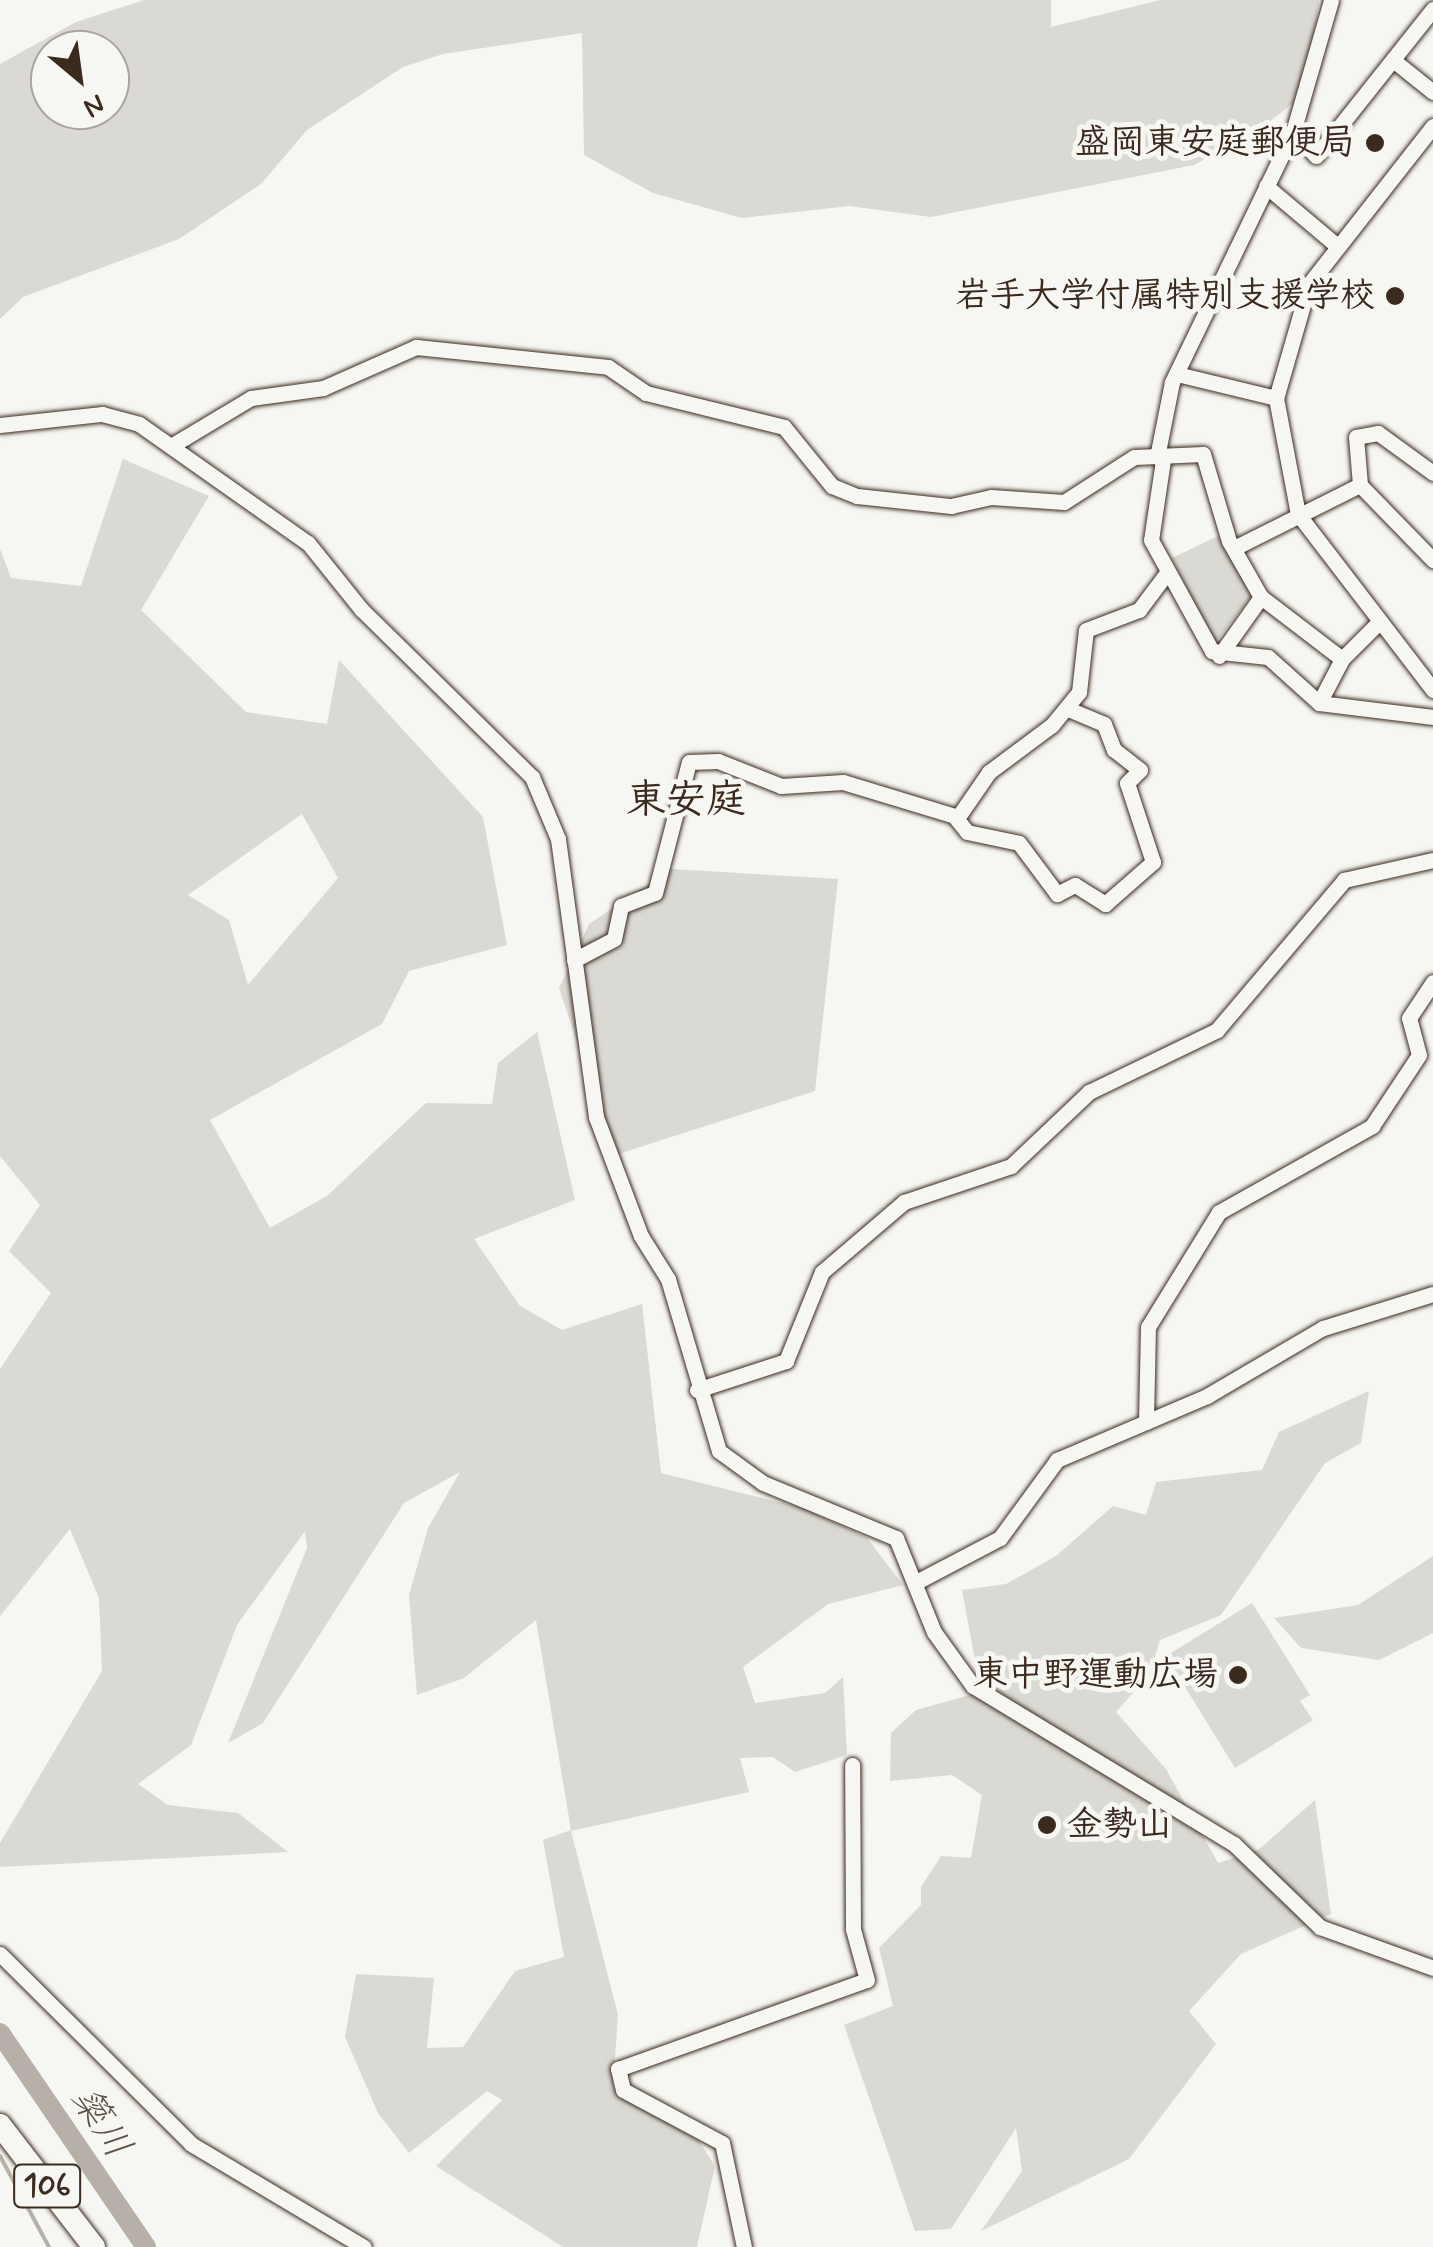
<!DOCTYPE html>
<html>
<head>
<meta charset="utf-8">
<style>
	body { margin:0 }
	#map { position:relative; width:1433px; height:2247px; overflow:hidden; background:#f6f6f2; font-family:Mynerve,"Klee One",sans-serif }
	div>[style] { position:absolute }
	.green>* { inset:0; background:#dad9d3 }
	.stream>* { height:4px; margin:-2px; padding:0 2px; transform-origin:2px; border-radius:2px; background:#b6b0a9 }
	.river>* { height:20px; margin:-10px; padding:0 10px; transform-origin:10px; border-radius:10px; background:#b6b0a9 }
	.roads { filter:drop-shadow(0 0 2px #3b2a1e) drop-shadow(0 0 2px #3b2a1e) }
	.minor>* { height:15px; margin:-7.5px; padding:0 7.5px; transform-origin:7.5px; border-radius:7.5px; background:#f6f6f2 }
	.highway>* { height:22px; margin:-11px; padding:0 11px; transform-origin:11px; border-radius:11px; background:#f6f6f2 }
	.dots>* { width:28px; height:28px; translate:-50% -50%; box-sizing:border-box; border:5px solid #f6f6f2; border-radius:50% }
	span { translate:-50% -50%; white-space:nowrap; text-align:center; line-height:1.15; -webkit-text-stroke:10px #f6f6f2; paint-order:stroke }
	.shield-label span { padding:2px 8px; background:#f6f6f2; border:2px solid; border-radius:8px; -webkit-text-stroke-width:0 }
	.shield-label { font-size:32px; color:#3b2a1e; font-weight:700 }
	.poi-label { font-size:35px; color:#3b2a1e; font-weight:700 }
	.right { translate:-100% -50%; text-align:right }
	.left { translate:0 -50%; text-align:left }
	.water-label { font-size:38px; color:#605248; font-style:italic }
	.quarter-label { font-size:40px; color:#3b2a1e; font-weight:700 }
	.north { position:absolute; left:30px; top:30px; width:100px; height:100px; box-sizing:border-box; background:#f6f6f2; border:2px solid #aba49d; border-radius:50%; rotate:151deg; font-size:28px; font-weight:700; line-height:40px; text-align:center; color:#3b2a1e }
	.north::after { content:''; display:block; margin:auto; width:35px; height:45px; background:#3b2a1e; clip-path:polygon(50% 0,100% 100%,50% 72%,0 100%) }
</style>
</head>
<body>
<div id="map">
	<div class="green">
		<div style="clip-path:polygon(evenodd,144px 0,1051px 0,1051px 27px,1160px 0,1319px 0,1305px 94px,1265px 125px,1194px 165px,931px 217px,849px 206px,742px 218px,653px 193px,584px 155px,582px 33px,443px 54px,403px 67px,307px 130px,261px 184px,179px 239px,23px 297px,0 319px,0 64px,76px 22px,144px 0,50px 50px,110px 50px,110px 110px,50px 110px,50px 50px)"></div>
		<div style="clip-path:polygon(evenodd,123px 459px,209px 496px,141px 610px,246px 712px,327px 724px,339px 660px,483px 817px,507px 945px,409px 971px,382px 1024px,210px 1120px,270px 1228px,327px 1196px,426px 1103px,492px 1104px,498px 1063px,537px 1032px,575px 1200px,474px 1239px,520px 1306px,562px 1330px,642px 1304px,661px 1473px,803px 1508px,867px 1538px,903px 1585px,828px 1604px,743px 1667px,755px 1703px,825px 1693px,843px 1677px,847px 1755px,795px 1772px,773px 1757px,740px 1758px,749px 1792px,571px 1831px,618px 2015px,613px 2085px,699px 2141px,715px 2166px,697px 2247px,563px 2247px,436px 2166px,502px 2100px,487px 2091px,409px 2153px,378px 2113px,345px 2037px,356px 1974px,434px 1978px,427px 2048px,463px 2047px,515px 1971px,564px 1957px,543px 1840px,571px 1830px,536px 1620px,464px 1678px,417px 1695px,409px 1595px,428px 1528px,460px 1472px,404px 1503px,263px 1723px,228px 1743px,307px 1548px,305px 1531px,237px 1625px,191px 1745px,138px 1784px,168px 1805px,238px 1813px,288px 1852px,0 1867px,0 1843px,102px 1671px,99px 1598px,70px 1529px,0 1616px,0 1369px,51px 1293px,9px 1251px,40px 1205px,0 1156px,0 549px,11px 578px,81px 586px,123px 459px,302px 814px,338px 878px,248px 985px,229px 920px,188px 895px,302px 814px)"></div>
		<div style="clip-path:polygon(1218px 536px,1253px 594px,1214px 644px,1172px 558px)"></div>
		<div style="clip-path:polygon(671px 869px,838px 879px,815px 1091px,615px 1155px,559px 988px,589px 924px)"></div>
		<div style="clip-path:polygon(1369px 1391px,1361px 1443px,1325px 1463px,1221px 1615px,1160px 1640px,1150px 1674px,1116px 1712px,1166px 1769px,1218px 1863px,1258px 1850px,1315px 1800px,1331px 1914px,1241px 1954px,1189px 2011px,1216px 2044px,1129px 2159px,981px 2231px,1022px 2171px,1016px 2128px,951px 2229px,915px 2231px,844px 2025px,893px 2006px,879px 1948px,921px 1905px,921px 1887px,941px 1856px,971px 1858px,982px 1795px,952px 1775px,890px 1781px,891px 1733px,916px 1710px,981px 1692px,962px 1590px,1006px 1584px,1056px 1556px,1113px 1506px,1146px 1515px,1156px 1482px,1262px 1470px,1279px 1432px)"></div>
		<div style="clip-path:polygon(1433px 1556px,1433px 1633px,1379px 1660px,1301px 1648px,1274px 1618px,1358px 1605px)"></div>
		<div style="clip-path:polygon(1252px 1603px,1310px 1695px,1300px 1701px,1313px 1720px,1235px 1768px,1166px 1656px)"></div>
	</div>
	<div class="stream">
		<div style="left:0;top:2156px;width:103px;rotate:61.7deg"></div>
	</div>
	<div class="river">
		<div style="left:0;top:2033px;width:259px;rotate:55.7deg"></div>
	</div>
	<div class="roads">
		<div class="minor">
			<div style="left:1393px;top:60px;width:51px;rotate:38.7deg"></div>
			<div style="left:1433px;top:126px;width:201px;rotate:128.1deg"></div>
			<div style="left:1309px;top:284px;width:119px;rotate:106.1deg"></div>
			<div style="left:1276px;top:398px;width:118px;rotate:79.3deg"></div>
			<div style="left:1298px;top:514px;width:222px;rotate:52.5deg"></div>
			<div style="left:1293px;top:132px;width:33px;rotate:46deg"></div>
			<div style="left:1316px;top:156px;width:188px;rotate:-51.5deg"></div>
			<div style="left:1266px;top:186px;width:92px;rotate:40.1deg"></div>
			<div style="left:1177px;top:374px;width:102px;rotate:13.6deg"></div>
			<div style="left:0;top:425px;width:103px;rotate:-6.2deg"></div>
			<div style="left:102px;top:414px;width:38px;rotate:15deg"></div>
			<div style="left:139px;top:424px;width:207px;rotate:35.2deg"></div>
			<div style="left:308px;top:543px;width:85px;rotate:51.2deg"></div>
			<div style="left:361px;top:609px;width:240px;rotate:44.5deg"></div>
			<div style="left:532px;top:777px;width:67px;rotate:67.2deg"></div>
			<div style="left:558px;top:839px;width:281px;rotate:82.2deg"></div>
			<div style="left:596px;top:1117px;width:127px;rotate:69.3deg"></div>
			<div style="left:641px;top:1236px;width:51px;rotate:57.9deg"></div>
			<div style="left:668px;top:1279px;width:179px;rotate:73.5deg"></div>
			<div style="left:719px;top:1451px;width:54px;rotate:36deg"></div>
			<div style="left:763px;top:1483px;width:144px;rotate:22.5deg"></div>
			<div style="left:896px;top:1538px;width:101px;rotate:68deg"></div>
			<div style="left:934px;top:1632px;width:67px;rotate:54.2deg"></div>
			<div style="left:973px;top:1686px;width:305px;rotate:31.2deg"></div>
			<div style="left:1234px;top:1844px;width:120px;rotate:44deg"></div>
			<div style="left:1320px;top:1927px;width:120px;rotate:19.9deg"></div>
			<div style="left:171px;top:446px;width:93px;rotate:-31deg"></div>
			<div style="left:251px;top:398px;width:73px;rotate:-7.9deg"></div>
			<div style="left:323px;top:388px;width:102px;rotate:-23.8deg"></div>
			<div style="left:416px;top:347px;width:193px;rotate:5.9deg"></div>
			<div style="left:608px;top:367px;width:46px;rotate:34.4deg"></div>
			<div style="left:646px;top:393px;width:142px;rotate:13.8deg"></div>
			<div style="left:784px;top:427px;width:76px;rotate:50.9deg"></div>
			<div style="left:832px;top:486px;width:27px;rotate:22deg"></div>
			<div style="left:857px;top:496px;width:95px;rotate:6.1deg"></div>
			<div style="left:951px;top:506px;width:41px;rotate:-12.7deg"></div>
			<div style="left:991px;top:497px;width:73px;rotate:3.9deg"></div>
			<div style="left:1064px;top:502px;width:83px;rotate:-32.7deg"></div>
			<div style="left:1134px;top:457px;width:69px;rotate:-2.5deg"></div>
			<div style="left:1203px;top:454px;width:91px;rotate:73.4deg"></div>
			<div style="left:1229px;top:541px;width:64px;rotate:60.3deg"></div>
			<div style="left:1261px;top:597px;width:102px;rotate:37.4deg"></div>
			<div style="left:1157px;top:457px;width:76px;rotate:-78.7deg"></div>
			<div style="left:1172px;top:382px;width:278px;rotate:-64.2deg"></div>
			<div style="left:1293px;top:132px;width:137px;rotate:-73.9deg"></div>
			<div style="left:1163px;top:460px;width:81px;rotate:98.5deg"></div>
			<div style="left:1151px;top:540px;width:127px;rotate:61.2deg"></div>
			<div style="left:1212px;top:651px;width:56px;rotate:6.1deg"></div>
			<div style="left:1268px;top:657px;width:69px;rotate:42deg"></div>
			<div style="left:1319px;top:703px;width:115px;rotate:7deg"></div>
			<div style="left:1433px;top:473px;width:68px;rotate:-144deg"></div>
			<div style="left:1378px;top:433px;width:22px;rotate:170deg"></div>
			<div style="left:1356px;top:437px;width:48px;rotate:85.2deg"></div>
			<div style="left:1360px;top:485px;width:105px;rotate:45.8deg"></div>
			<div style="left:1234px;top:548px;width:141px;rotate:-26.6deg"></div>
			<div style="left:1219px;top:656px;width:72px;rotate:-54.6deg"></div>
			<div style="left:1319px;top:703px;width:50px;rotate:-62.4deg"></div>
			<div style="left:1342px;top:659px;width:49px;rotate:-45deg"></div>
			<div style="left:955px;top:817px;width:19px;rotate:51deg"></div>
			<div style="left:967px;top:832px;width:53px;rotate:11.9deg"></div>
			<div style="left:1019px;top:843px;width:64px;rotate:53.3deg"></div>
			<div style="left:1057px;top:894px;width:20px;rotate:-27deg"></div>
			<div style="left:1075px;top:885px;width:36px;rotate:32deg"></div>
			<div style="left:1105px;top:904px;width:64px;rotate:-41.2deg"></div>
			<div style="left:1153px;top:862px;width:83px;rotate:-108.2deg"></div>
			<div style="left:1127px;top:783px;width:18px;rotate:-45deg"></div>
			<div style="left:1140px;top:770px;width:33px;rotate:-142deg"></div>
			<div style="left:1114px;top:750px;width:28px;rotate:-111deg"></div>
			<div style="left:1104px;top:724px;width:41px;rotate:-157.2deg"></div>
			<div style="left:574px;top:960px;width:45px;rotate:-27.7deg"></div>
			<div style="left:614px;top:939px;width:34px;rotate:-78deg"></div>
			<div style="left:621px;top:906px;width:36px;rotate:-21deg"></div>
			<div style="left:655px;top:893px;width:135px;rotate:-75.5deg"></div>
			<div style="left:689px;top:762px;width:29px;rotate:-2deg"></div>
			<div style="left:718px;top:761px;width:68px;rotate:21.6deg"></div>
			<div style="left:781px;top:786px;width:62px;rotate:-3.7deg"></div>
			<div style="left:843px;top:782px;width:120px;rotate:16.9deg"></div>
			<div style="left:958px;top:817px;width:55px;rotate:-55.4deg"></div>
			<div style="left:989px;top:772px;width:79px;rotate:-36.7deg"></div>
			<div style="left:1052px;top:725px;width:43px;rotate:-50.7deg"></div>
			<div style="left:1079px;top:692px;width:62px;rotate:-83.6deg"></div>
			<div style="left:1086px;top:630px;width:57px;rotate:-20.7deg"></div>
			<div style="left:1139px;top:610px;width:45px;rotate:-53.1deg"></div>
			<div style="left:697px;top:1390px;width:94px;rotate:-18deg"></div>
			<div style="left:786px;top:1361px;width:96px;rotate:-68deg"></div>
			<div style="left:822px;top:1272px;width:108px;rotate:-40.5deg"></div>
			<div style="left:904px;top:1202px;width:113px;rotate:-18.6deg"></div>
			<div style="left:1011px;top:1166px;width:108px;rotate:-43.5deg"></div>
			<div style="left:1089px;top:1092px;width:142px;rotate:-25.8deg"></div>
			<div style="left:1217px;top:1030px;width:197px;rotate:-49.7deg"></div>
			<div style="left:1344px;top:880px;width:91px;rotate:-12.7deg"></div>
			<div style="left:1146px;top:1422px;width:95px;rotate:-88.8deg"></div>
			<div style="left:1148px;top:1327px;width:135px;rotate:-58.3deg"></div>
			<div style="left:1219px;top:1212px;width:176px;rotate:-29.3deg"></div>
			<div style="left:1372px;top:1126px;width:85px;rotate:-56.5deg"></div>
			<div style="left:1419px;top:1055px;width:38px;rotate:-105deg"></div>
			<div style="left:1409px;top:1018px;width:43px;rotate:-56.3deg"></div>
			<div style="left:920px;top:1580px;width:90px;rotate:-27.7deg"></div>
			<div style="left:1000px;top:1538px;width:97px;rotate:-53.8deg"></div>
			<div style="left:1057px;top:1460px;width:163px;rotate:-23.1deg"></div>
			<div style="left:1207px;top:1396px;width:134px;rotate:-30.4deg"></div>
			<div style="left:1323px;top:1328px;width:115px;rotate:-17.2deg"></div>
			<div style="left:0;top:1954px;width:269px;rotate:44.8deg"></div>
			<div style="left:191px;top:2144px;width:201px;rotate:30.8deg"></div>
			<div style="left:744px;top:2247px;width:106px;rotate:-101.9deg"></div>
			<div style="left:722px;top:2143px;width:112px;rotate:-151.8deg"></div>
			<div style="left:623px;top:2090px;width:22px;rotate:-103deg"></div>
			<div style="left:618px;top:2069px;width:264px;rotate:-19.7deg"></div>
			<div style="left:867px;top:1980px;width:53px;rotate:-105.4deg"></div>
			<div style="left:853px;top:1929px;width:164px;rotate:-90.3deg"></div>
		</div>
		<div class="highway">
			<div style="left:0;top:2125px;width:154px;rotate:52.4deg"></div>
		</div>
	</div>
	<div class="dots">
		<div style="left:1375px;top:143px;background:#3b2a1e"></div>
		<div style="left:1395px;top:296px;background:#3b2a1e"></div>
		<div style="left:1238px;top:1675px;background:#3b2a1e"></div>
		<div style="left:1047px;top:1825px;background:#3b2a1e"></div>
	</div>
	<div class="shield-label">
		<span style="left:47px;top:2186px">106</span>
	</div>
	<div class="poi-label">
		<span class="right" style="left:1355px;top:143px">盛岡東安庭郵便局</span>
		<span class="right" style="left:1375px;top:296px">岩手大学付属特別支援学校</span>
		<span class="right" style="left:1218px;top:1675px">東中野運動広場</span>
		<span class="left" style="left:1067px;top:1825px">金勢山</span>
	</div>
	<div class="water-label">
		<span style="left:100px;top:2123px;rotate:57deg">簗川</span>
	</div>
	<div class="quarter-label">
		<span style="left:686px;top:801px">東安庭</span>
	</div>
	<div class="north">N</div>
</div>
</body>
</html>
